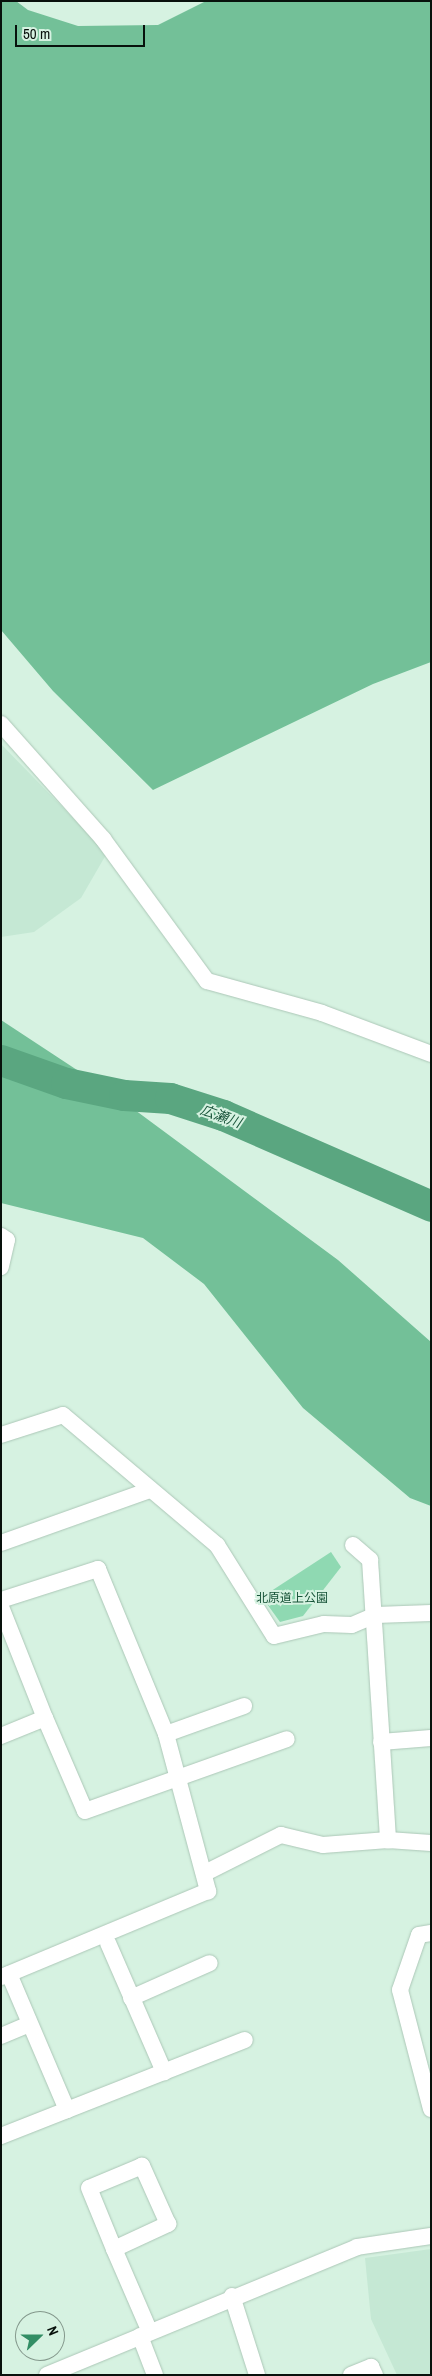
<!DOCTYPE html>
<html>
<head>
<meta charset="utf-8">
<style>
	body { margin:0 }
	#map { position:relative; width:432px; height:2376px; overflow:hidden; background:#d6f2e1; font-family:"Archivo Narrow","Noto Sans JP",sans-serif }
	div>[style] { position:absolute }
	.built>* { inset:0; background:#c5e8d4 }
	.green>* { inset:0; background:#8fd9b2 }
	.forest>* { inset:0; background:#73c098 }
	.river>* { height:31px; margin:-15.5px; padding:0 15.5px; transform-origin:15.5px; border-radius:15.5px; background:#5aa680 }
	.roads { filter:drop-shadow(0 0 1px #acc7b7) drop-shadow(0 0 1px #acc7b7) }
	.street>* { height:16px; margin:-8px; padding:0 8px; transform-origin:8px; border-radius:8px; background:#fff }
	span { translate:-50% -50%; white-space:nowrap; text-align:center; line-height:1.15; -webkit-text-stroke:4px #d6f2e1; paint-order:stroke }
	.park-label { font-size:12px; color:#175338 }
	.water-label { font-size:14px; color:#1b563c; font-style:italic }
	.frame { position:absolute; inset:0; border:2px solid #08110c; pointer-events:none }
	.north { position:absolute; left:15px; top:2311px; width:50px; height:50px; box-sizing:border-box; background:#d6f2e1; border:1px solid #84988c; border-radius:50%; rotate:68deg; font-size:14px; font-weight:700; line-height:20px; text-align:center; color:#08110c }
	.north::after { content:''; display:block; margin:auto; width:18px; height:22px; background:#338e65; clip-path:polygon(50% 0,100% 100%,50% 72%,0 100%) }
	.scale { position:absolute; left:15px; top:25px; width:130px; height:22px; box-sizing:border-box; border:2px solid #08110c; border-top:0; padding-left:6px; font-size:15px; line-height:18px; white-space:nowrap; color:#08110c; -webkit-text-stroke:4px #d6f2e1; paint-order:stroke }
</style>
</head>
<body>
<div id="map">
	<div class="built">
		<div style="clip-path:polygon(1px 744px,107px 853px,81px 898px,34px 932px,1px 937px)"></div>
		<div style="clip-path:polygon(431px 2249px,431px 2375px,397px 2375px,371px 2319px,365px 2258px)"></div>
	</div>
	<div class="green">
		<div style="clip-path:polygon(331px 1552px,341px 1567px,303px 1616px,280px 1622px,262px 1597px)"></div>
	</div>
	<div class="forest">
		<div style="clip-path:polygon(1px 1px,16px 1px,28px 10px,78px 26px,158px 25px,206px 1px,431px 1px,431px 662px,373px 684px,153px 790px,53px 691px,1px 630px)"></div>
		<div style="clip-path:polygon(1px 1020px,112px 1093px,338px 1260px,431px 1342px,431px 1506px,410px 1498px,303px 1408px,204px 1284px,143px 1238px,1px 1203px)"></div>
	</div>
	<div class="river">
		<div style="left:1px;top:1060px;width:69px;rotate:19.5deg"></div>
		<div style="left:66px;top:1083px;width:59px;rotate:11.7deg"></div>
		<div style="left:124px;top:1095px;width:46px;rotate:3.7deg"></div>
		<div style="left:170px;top:1098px;width:56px;rotate:17.8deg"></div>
		<div style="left:223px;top:1115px;width:227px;rotate:23.6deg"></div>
	</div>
	<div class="roads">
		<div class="street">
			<div style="left:1px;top:724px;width:154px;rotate:48.4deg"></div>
			<div style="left:103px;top:839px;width:176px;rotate:53.8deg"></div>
			<div style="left:207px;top:981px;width:119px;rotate:15.5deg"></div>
			<div style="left:322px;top:1013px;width:116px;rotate:20.6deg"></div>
			<div style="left:1px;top:1236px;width:7px;rotate:34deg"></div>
			<div style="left:7px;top:1240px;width:28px;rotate:103deg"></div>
			<div style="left:1px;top:1435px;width:65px;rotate:-17.9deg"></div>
			<div style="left:63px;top:1415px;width:202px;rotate:40.2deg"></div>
			<div style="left:217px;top:1545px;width:107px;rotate:57.9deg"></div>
			<div style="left:274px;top:1636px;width:51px;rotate:-13.5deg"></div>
			<div style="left:324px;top:1624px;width:28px;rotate:2deg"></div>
			<div style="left:352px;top:1625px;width:26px;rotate:-23deg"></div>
			<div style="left:376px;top:1615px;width:55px;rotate:-2.1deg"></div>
			<div style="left:1px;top:1543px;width:158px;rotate:-19.6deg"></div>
			<div style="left:353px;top:1545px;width:23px;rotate:41deg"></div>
			<div style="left:370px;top:1560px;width:281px;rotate:86.3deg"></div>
			<div style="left:388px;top:1840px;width:43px;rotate:4deg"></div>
			<div style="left:1px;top:1600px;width:102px;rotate:-17.7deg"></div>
			<div style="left:98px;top:1569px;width:178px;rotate:67.6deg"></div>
			<div style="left:166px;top:1734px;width:163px;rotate:75deg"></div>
			<div style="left:208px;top:1891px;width:224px;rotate:157.4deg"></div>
			<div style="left:1px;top:1607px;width:119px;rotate:68.4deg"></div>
			<div style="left:45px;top:1718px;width:48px;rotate:157.8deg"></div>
			<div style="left:45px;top:1718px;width:101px;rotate:66.7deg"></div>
			<div style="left:85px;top:1811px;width:214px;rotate:-19.6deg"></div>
			<div style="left:166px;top:1734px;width:83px;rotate:-19.7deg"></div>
			<div style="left:381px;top:1742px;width:50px;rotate:-4.6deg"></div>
			<div style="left:205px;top:1873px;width:85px;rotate:-26.6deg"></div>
			<div style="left:281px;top:1835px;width:43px;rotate:13.4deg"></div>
			<div style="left:323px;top:1845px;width:65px;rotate:-4.4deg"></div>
			<div style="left:431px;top:1933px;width:12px;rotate:171deg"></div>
			<div style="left:419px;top:1935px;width:58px;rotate:109.1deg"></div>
			<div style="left:400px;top:1990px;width:123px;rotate:75.4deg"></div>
			<div style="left:108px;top:1943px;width:141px;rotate:66.5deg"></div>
			<div style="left:9px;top:1974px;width:148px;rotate:66.9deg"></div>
			<div style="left:131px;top:1998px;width:86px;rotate:-23.9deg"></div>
			<div style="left:1px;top:2036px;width:30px;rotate:-23deg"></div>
			<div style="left:1px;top:2136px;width:262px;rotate:-21.5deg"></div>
			<div style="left:114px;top:2249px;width:60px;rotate:-24.8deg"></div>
			<div style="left:168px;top:2224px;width:64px;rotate:-114.1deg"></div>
			<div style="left:142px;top:2166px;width:57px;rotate:157.5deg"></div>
			<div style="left:89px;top:2188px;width:66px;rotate:67.7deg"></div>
			<div style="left:114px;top:2249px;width:90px;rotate:66.6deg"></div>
			<div style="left:232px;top:2296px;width:83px;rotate:72.4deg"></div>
			<div style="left:140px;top:2336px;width:42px;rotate:69deg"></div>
			<div style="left:47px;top:2375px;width:335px;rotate:-22.4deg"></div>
			<div style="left:357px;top:2247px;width:75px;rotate:-8.5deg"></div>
			<div style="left:351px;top:2375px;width:22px;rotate:-22deg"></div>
			<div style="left:371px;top:2367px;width:9px;rotate:63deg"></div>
		</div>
	</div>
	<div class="park-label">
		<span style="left:292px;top:1599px">北原道上公園</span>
	</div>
	<div class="water-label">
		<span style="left:221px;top:1116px;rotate:20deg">広瀬川</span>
	</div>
	<div class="frame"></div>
	<div class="north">N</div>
	<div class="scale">50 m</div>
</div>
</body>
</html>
